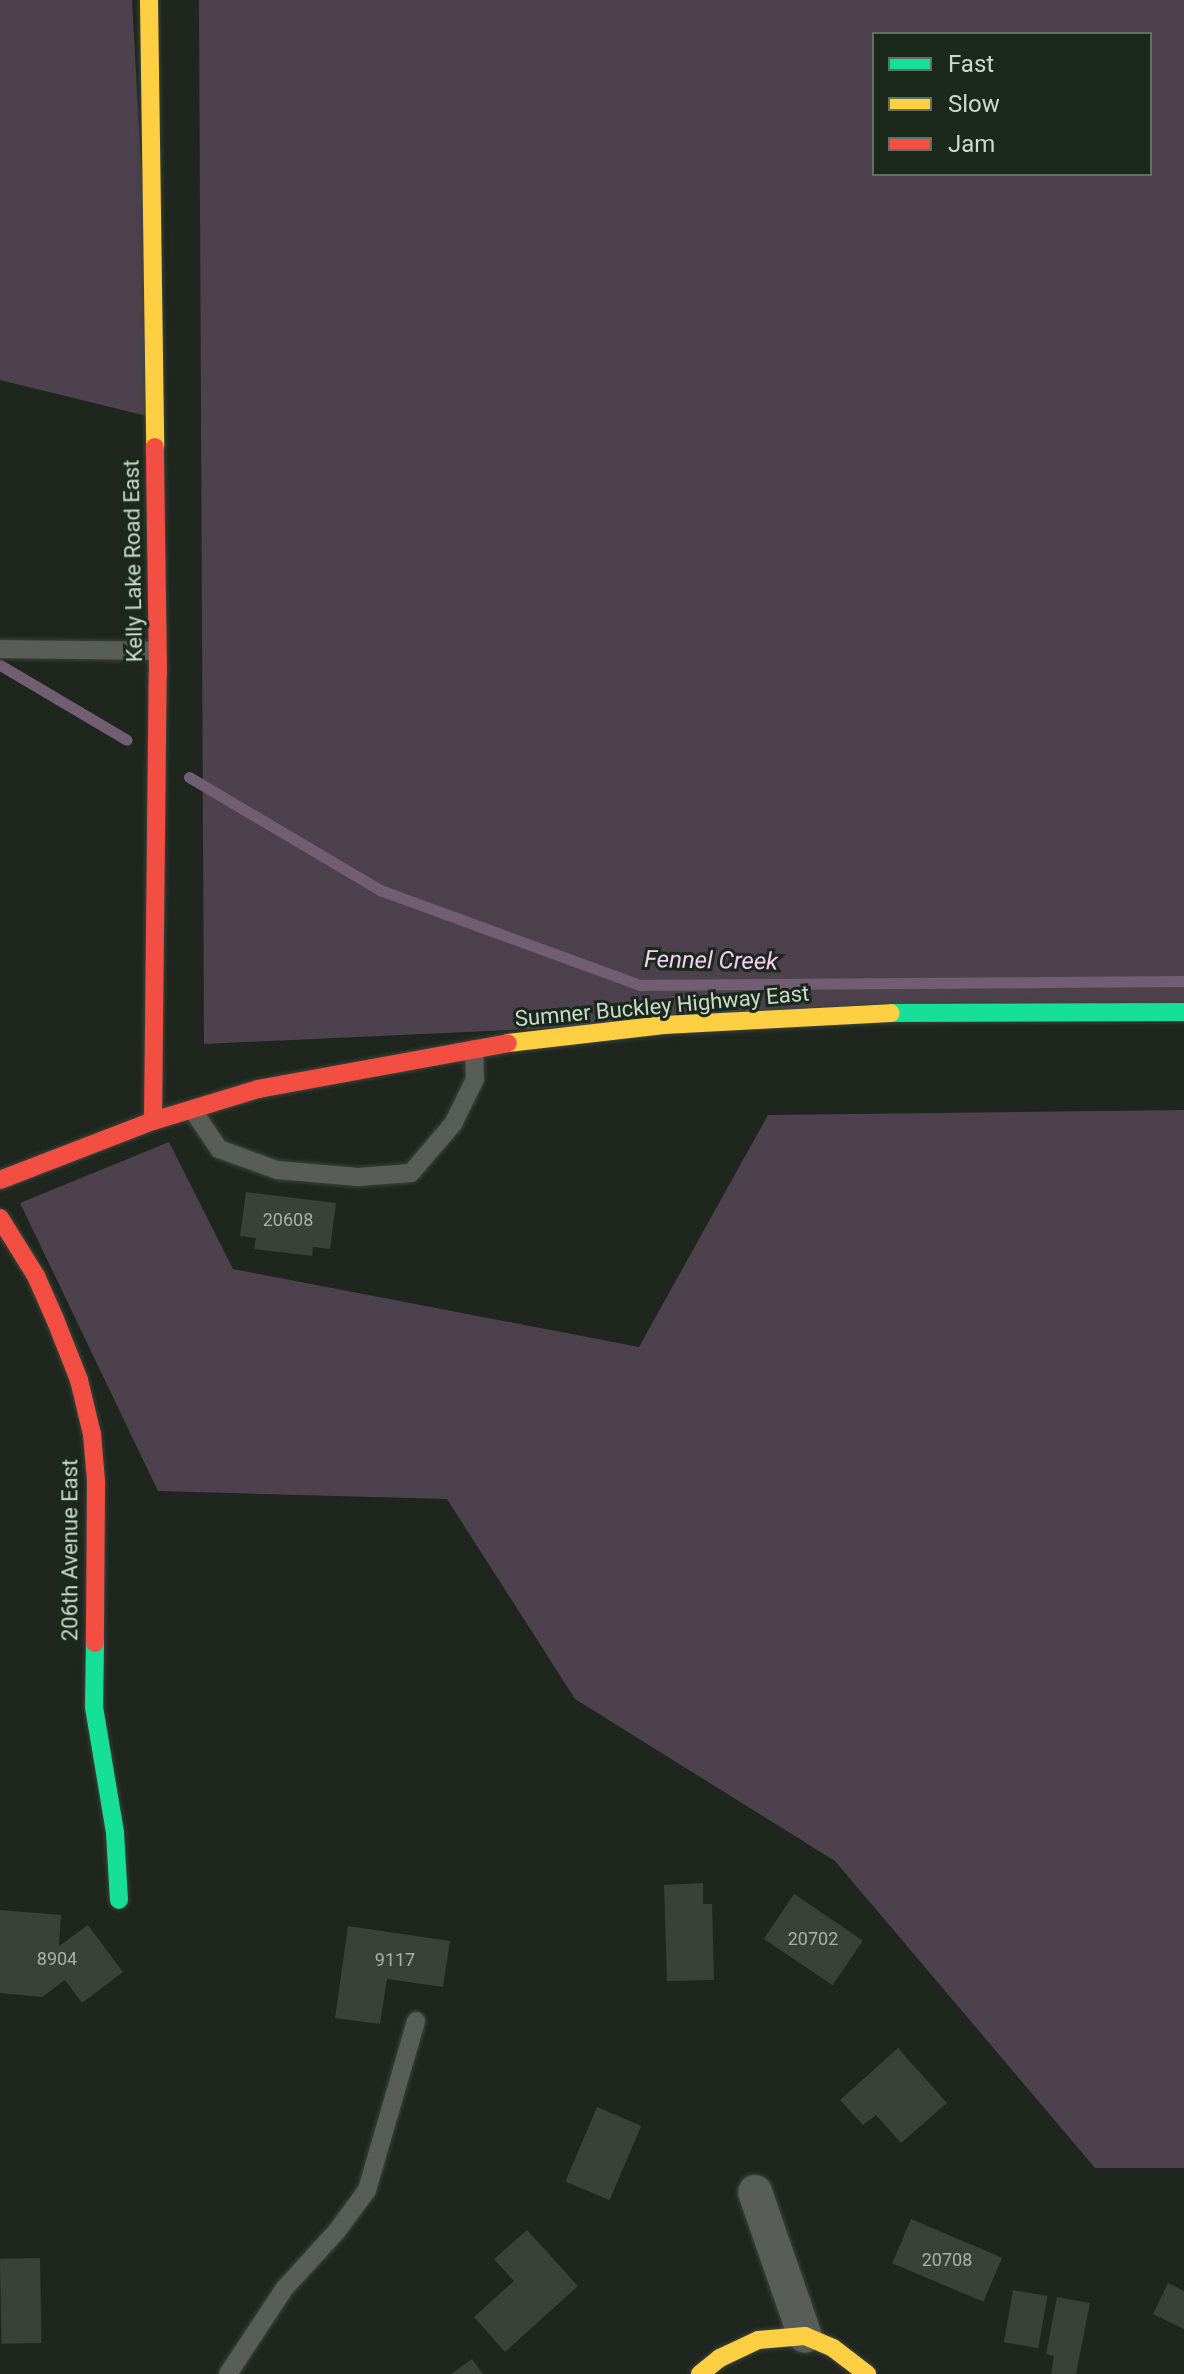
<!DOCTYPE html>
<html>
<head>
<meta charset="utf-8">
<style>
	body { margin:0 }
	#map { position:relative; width:1184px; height:2374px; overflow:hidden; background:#1e261e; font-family:Roboto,sans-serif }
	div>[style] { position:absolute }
	.green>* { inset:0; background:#4e414e }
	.stream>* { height:11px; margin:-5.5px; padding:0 5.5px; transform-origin:5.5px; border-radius:5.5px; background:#725e72 }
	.building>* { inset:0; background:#394139; transform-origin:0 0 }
	.roads { filter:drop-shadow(0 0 2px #3b433c) drop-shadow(0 0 2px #3b433c) }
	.lane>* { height:18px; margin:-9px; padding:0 9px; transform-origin:9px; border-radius:9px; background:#585d58 }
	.street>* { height:34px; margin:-17px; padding:0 17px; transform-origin:17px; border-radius:17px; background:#585d58 }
	.fast>* { height:18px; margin:-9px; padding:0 9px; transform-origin:9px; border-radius:9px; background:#16e098 }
	.slow>* { height:18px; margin:-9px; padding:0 9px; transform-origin:9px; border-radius:9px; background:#ffcf43 }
	.jam>* { height:18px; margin:-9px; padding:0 9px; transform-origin:9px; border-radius:9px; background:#f24e42 }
	span { translate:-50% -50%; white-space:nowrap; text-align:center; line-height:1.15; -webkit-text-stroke:6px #1a291b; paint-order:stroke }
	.number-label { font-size:18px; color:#a9b2a9 }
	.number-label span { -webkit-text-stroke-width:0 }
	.street-label { font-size:22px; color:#ced8ce }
	.water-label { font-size:24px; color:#f7cdf7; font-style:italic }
	.legend { position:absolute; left:872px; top:32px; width:280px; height:144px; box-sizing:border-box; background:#1a291b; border:2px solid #626f63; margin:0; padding:10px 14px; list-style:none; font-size:24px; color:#ced8ce }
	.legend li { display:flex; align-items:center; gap:16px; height:40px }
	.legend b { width:40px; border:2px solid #626f63 }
</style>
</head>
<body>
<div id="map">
	<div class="green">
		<div style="clip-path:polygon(0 0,132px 0,155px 418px,0 380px)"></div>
		<div style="clip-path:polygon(evenodd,199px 0,1184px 0,1184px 1006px,879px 1013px,204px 1044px,199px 0,874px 34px,1150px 34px,1150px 174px,874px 174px,874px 34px)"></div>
		<div style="clip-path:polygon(1184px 1110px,1184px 2168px,1095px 2168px,835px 1861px,575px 1699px,447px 1499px,158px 1491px,20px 1203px,169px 1142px,233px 1269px,639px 1347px,768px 1115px)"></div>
	</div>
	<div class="stream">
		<div style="left:0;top:665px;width:147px;rotate:30.6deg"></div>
		<div style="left:189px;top:777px;width:222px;rotate:30.6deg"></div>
		<div style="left:380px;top:890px;width:277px;rotate:20.1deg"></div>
		<div style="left:640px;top:985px;width:544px;rotate:-0.42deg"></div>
	</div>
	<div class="building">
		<div style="clip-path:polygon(246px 1192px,336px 1203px,330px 1249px,313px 1247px,312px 1256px,254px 1249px,256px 1238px,240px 1236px)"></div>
		<div style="clip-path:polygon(703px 1883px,703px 1904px,712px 1904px,714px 1980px,667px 1981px,664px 1885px)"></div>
		<div style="left:794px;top:1894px;width:83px;height:54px;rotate:34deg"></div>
		<div style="clip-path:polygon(0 1910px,61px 1915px,59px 1946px,88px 1925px,123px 1972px,82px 2003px,65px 1980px,42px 1997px,0 1993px)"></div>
		<div style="clip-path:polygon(348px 1926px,450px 1941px,443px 1987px,387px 1979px,380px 2024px,335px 2018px)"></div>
		<div style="clip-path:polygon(898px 2048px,947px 2103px,901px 2143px,876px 2115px,863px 2125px,840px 2100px)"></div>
		<div style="left:597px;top:2107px;width:48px;height:81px;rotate:23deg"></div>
		<div style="left:911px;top:2219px;width:99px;height:48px;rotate:23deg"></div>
		<div style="clip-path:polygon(527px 2230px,578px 2286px,505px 2352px,474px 2317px,514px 2281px,494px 2259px)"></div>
		<div style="left:40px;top:2258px;width:85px;height:40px;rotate:89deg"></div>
		<div style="clip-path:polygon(1168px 2283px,1184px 2291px,1184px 2329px,1153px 2314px)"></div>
		<div style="left:1013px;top:2290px;width:35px;height:53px;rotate:10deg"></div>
		<div style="clip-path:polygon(1057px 2297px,1090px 2303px,1076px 2374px,1051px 2374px,1054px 2356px,1046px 2354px)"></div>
		<div style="clip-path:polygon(472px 2359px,483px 2374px,451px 2374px)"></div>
	</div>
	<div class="roads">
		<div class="lane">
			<div style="left:0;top:649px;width:157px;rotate:0.7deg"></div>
			<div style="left:192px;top:1109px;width:48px;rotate:56deg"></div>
			<div style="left:219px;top:1149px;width:62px;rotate:19.9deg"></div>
			<div style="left:277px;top:1170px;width:81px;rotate:4.9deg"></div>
			<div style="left:358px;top:1177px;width:53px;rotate:-4.3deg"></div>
			<div style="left:411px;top:1173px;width:65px;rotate:-49.4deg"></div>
			<div style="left:453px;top:1124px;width:50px;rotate:-63.9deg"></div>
			<div style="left:475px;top:1079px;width:30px;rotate:-92deg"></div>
			<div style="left:228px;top:2374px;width:102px;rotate:-56.6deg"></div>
			<div style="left:284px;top:2289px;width:79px;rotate:-47.6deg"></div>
			<div style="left:337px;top:2231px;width:51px;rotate:-53.8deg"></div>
			<div style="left:367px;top:2190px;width:176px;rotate:-73.8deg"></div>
		</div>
		<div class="street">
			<div style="left:755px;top:2192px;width:152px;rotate:70.9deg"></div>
		</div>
		<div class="fast">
			<div style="left:891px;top:1013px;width:293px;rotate:-0.2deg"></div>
			<div style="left:95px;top:1643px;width:64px;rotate:90.9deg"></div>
			<div style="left:94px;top:1707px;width:128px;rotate:80.5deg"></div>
			<div style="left:115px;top:1833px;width:67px;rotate:86.6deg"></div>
		</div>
		<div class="slow">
			<div style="left:149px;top:0;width:447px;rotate:89.2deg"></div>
			<div style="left:508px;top:1043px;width:157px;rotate:-6.6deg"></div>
			<div style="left:664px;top:1025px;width:227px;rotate:-3deg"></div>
			<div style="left:700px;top:2374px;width:26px;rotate:-39deg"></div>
			<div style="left:720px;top:2358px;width:42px;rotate:-25.3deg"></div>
			<div style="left:758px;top:2340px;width:47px;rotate:-4.9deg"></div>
			<div style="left:805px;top:2336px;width:30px;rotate:23deg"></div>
			<div style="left:833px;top:2348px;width:43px;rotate:37.4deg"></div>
		</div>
		<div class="jam">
			<div style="left:153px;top:1121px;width:448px;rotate:-89.4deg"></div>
			<div style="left:158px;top:673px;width:226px;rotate:-90.8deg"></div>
			<div style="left:0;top:1180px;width:164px;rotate:-21.1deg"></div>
			<div style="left:153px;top:1121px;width:110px;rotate:-16.9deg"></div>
			<div style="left:258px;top:1089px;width:254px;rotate:-10.4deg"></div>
			<div style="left:0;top:1218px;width:68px;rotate:58.2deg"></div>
			<div style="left:36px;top:1276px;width:47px;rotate:66.2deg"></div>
			<div style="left:55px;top:1319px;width:66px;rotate:68.5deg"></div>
			<div style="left:79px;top:1380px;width:56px;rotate:76.5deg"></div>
			<div style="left:92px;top:1434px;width:47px;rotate:85.1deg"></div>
			<div style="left:96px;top:1481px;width:162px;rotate:90.4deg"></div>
		</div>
	</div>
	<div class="number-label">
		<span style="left:288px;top:1220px">20608</span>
		<span style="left:813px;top:1939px">20702</span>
		<span style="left:57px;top:1959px">8904</span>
		<span style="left:395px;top:1960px">9117</span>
		<span style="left:947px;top:2260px">20708</span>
	</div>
	<div class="street-label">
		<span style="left:133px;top:561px;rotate:-91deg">Kelly Lake Road East</span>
		<span style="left:662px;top:1006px;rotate:-5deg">Sumner Buckley Highway East</span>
		<span style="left:70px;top:1550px;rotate:-90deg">206th Avenue East</span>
	</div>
	<div class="water-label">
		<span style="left:711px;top:961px;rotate:1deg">Fennel Creek</span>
	</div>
	<ul class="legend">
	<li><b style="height:10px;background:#16e098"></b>Fast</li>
	<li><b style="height:10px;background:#ffcf43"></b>Slow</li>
	<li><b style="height:10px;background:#f24e42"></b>Jam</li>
	</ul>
</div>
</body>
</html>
